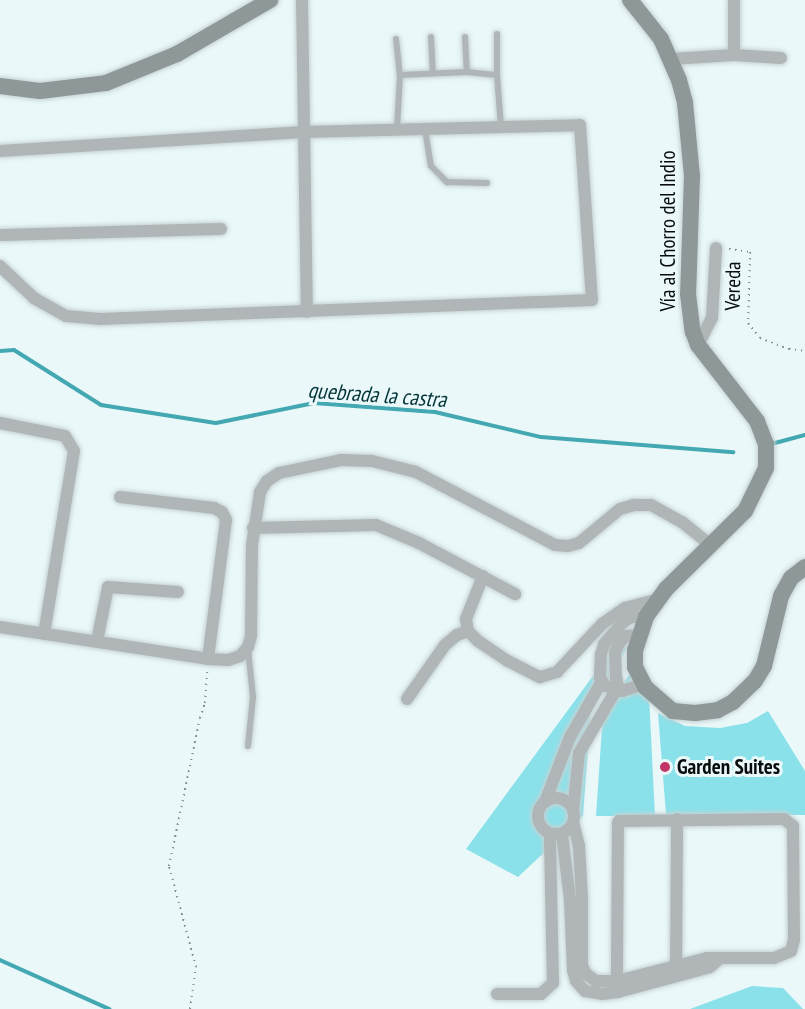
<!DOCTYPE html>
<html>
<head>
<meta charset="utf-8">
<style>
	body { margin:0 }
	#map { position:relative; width:805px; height:1009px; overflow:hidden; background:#eaf8f9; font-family:"PT Sans Narrow",sans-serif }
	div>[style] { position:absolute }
	.green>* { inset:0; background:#8ae1ea }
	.stream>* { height:4px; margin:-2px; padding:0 2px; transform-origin:2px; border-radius:2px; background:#43a8b1 }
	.path>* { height:2px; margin-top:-1px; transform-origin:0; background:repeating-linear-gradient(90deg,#848e8f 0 1.5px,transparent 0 6px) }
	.roads { filter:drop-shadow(0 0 2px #c6d2d3) drop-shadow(0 0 2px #c6d2d3) }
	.lane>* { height:6px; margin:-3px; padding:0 3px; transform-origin:3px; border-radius:3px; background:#b0b6b7 }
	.street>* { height:12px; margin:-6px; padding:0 6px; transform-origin:6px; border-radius:6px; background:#b0b6b7 }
	.street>.ring { margin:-6px; padding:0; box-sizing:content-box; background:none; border:12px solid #b0b6b7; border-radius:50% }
	.secondary>* { height:16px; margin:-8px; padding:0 8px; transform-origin:8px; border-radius:8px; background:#8f9898 }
	.dots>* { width:16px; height:16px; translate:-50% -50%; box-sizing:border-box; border:3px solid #eaf8f9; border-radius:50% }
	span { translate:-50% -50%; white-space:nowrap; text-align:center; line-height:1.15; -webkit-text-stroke:6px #eaf8f9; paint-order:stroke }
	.street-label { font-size:21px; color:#080c0d }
	.poi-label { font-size:21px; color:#080c0d; font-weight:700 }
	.left { translate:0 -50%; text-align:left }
	.water-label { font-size:22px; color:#04363a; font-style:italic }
</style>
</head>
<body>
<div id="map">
	<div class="green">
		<div style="clip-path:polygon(623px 635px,626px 650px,591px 708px,583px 816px,518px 877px,466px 849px)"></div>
		<div style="clip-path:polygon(633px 669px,649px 695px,655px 816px,596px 816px,603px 713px)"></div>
		<div style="clip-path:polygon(768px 711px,805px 771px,805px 815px,666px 814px,658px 713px,685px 726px,720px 728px,747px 723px)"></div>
		<div style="clip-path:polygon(752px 986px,783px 988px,803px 1009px,690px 1009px)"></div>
	</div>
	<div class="stream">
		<div style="left:0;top:351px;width:14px;rotate:-4deg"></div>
		<div style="left:14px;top:350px;width:103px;rotate:32.3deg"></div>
		<div style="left:101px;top:405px;width:116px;rotate:8.9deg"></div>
		<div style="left:216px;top:423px;width:100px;rotate:-11.5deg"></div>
		<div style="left:314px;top:403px;width:121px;rotate:4.3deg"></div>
		<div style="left:435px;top:412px;width:109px;rotate:13.3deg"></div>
		<div style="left:541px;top:437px;width:193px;rotate:4.5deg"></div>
		<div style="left:775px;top:443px;width:31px;rotate:-15deg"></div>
		<div style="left:0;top:960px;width:120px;rotate:24.2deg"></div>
	</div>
	<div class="path">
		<div style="left:729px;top:249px;width:21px;rotate:8deg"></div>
		<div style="left:750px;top:252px;width:71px;rotate:91.6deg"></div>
		<div style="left:748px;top:323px;width:19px;rotate:51deg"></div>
		<div style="left:760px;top:338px;width:31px;rotate:21deg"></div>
		<div style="left:789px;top:349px;width:16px;rotate:7deg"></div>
		<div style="left:190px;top:1009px;width:42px;rotate:-81.9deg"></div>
		<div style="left:196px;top:967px;width:105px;rotate:-105deg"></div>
		<div style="left:169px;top:866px;width:151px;rotate:-78.2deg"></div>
		<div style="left:200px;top:718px;width:16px;rotate:-72deg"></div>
		<div style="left:205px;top:703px;width:32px;rotate:-86deg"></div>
	</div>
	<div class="roads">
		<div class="lane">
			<div style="left:497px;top:34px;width:41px;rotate:90deg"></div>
			<div style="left:431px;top:37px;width:36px;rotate:87deg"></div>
			<div style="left:465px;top:37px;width:35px;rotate:87deg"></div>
			<div style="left:396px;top:39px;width:36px;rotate:84deg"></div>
			<div style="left:397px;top:129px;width:54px;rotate:-86.8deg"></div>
			<div style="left:400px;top:75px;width:67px;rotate:-2.6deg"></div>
			<div style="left:467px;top:72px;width:30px;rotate:6deg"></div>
			<div style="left:497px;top:75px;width:52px;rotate:85.6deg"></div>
			<div style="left:425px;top:129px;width:37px;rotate:81deg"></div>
			<div style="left:431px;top:166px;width:23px;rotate:45deg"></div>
			<div style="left:447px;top:182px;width:40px;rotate:1.4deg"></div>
			<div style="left:248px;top:746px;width:49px;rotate:-84.2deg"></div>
			<div style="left:253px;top:697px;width:48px;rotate:-95.9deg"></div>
		</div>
		<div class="street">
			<div style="left:302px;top:0;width:312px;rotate:89.1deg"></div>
			<div style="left:734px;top:0;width:55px;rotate:90deg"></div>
			<div style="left:671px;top:59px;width:63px;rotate:-3.6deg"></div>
			<div style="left:734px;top:55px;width:47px;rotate:3.7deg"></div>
			<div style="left:0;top:151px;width:304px;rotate:-3.6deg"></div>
			<div style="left:303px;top:132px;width:277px;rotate:-1.4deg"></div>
			<div style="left:580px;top:125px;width:175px;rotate:86.1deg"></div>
			<div style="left:592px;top:300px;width:492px;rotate:177.8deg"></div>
			<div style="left:100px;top:319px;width:34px;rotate:-175deg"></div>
			<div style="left:66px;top:316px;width:37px;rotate:-151deg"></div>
			<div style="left:34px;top:298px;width:47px;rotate:-136.7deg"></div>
			<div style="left:0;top:235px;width:221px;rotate:-1.6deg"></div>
			<div style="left:698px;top:345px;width:30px;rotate:-63deg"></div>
			<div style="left:712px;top:318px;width:70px;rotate:-86.7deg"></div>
			<div style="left:0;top:423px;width:66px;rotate:11.3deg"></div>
			<div style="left:65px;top:436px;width:17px;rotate:59deg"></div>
			<div style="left:74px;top:451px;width:185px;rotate:99.3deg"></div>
			<div style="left:120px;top:497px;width:95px;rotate:6.7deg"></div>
			<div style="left:214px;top:508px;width:9px;rotate:27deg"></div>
			<div style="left:222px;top:512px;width:9px;rotate:63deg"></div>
			<div style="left:226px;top:520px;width:140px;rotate:97.4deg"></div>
			<div style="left:253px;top:528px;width:123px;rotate:-1.4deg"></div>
			<div style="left:376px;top:525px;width:47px;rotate:22.7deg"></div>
			<div style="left:419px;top:543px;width:109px;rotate:28deg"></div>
			<div style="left:483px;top:576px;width:46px;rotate:111.6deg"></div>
			<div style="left:466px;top:619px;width:12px;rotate:81deg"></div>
			<div style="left:468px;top:631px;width:14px;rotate:45deg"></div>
			<div style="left:478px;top:641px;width:36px;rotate:34deg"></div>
			<div style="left:508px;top:661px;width:36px;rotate:27deg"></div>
			<div style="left:540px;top:677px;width:18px;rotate:-16deg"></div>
			<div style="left:557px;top:672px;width:66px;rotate:-46.8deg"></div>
			<div style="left:602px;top:624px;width:28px;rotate:-35deg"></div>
			<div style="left:625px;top:608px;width:34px;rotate:-15deg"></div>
			<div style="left:0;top:627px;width:210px;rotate:8.7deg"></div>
			<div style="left:208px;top:659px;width:20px;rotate:3deg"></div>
			<div style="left:228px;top:660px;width:13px;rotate:-18deg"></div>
			<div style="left:240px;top:656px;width:12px;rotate:-48deg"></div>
			<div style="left:248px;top:647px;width:11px;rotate:-75deg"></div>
			<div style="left:251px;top:636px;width:91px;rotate:-89.4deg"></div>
			<div style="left:252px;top:545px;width:54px;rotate:-81.4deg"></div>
			<div style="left:260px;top:492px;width:13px;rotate:-58deg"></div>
			<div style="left:267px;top:481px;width:14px;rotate:-34deg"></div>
			<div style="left:279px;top:473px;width:63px;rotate:-11.8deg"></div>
			<div style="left:341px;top:460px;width:31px;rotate:2deg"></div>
			<div style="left:372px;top:461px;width:45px;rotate:14deg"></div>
			<div style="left:416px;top:472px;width:157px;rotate:27.7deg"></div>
			<div style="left:555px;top:545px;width:13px;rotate:4deg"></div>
			<div style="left:568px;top:546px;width:11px;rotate:-15deg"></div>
			<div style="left:579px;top:543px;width:53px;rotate:-39.7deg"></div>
			<div style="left:620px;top:509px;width:15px;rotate:-16deg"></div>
			<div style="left:634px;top:505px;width:17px"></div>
			<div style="left:651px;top:505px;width:35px;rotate:29deg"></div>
			<div style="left:682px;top:522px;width:36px;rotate:39deg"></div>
			<div style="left:97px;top:641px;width:55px;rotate:-78.5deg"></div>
			<div style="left:108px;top:587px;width:70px;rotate:4.1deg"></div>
			<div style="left:644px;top:684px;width:22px;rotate:162deg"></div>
			<div style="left:623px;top:691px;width:18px;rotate:-164deg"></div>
			<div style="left:606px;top:686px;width:10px;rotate:-127deg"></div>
			<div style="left:600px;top:678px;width:24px;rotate:-88deg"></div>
			<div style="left:601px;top:654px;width:10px;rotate:-73deg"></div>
			<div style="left:604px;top:644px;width:28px;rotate:-49deg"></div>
			<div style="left:622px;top:623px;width:11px;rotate:-34deg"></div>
			<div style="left:631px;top:617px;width:15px"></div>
			<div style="left:619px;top:691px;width:14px;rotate:-102deg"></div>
			<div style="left:616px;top:677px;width:25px;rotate:-92deg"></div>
			<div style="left:615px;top:652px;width:10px;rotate:-66deg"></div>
			<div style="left:619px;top:643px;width:10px;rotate:-45deg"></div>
			<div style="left:626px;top:636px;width:13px;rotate:-4deg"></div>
			<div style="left:407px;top:699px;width:66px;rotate:-54.9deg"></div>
			<div style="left:445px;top:645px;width:16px;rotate:-40deg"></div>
			<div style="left:457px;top:635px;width:12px;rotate:-20deg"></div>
			<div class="ring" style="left:538px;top:798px;width:24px;height:24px"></div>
			<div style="left:545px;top:802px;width:70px;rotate:-69deg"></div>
			<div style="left:570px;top:737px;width:64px;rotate:-60.3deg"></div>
			<div style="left:573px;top:811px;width:58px;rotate:-84.1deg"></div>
			<div style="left:579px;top:753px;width:73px;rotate:-59.6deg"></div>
			<div style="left:573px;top:822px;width:25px;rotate:76deg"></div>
			<div style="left:579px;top:846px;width:52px;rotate:86.7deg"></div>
			<div style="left:582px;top:898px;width:68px;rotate:90deg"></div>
			<div style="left:582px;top:966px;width:9px;rotate:63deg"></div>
			<div style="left:586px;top:974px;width:12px;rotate:35deg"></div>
			<div style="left:596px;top:981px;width:21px"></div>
			<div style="left:617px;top:981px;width:93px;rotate:-14.3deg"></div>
			<div style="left:707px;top:958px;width:67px"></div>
			<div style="left:774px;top:958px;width:18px;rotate:-22deg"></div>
			<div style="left:791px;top:951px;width:11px;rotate:-75deg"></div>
			<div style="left:794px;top:940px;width:114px;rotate:-90.5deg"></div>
			<div style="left:793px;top:826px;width:11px;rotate:-142deg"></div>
			<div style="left:784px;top:819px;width:165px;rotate:179.3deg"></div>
			<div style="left:619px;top:821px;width:2px;rotate:117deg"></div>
			<div style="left:618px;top:823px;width:158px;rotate:90.4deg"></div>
			<div style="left:617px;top:981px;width:11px;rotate:85deg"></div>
			<div style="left:562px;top:834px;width:66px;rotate:83.1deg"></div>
			<div style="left:570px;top:900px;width:70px;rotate:87.5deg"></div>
			<div style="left:573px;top:970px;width:11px;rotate:75deg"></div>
			<div style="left:576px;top:981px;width:13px;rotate:48deg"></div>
			<div style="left:585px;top:991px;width:17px;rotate:10deg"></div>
			<div style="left:602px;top:994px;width:16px;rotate:-7deg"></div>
			<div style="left:618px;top:992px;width:95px;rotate:-15.2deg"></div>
			<div style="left:710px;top:967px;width:11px;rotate:-41deg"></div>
			<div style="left:676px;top:972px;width:153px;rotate:-89.6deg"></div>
			<div style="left:497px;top:994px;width:44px"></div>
			<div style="left:541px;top:994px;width:16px;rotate:-43deg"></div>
			<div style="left:553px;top:983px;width:149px;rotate:-91.2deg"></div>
		</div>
		<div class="secondary">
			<div style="left:630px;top:0;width:50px;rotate:51.5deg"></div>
			<div style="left:661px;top:39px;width:45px;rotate:66.3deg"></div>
			<div style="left:679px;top:80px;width:24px;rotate:75deg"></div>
			<div style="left:685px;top:103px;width:73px;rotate:84.5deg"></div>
			<div style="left:692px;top:176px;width:118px;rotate:91.9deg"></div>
			<div style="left:688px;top:294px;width:38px;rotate:83deg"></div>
			<div style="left:693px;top:332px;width:14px;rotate:69deg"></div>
			<div style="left:698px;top:345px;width:96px;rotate:52.2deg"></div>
			<div style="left:757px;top:421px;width:25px;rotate:69deg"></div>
			<div style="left:766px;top:444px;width:24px;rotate:90deg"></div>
			<div style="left:766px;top:468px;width:48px;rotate:116deg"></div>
			<div style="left:745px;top:511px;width:111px;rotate:135.4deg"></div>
			<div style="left:666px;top:589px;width:34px;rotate:126deg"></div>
			<div style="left:646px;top:617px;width:35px;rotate:108deg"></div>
			<div style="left:635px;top:650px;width:17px;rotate:90deg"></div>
			<div style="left:635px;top:667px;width:22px;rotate:63deg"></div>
			<div style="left:645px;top:687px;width:37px;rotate:41deg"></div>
			<div style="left:673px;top:711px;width:22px;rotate:5deg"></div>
			<div style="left:695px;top:713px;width:23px;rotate:-7deg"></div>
			<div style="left:718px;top:710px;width:17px;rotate:-28deg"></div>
			<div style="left:733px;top:702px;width:30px;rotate:-44deg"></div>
			<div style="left:755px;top:681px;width:17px;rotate:-59deg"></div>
			<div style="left:764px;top:666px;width:72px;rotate:-76.3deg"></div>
			<div style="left:781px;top:596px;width:21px;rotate:-61deg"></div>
			<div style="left:791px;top:578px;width:18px;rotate:-38deg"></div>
			<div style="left:0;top:86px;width:40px;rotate:7.1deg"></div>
			<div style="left:40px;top:91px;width:66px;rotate:-6.9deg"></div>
			<div style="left:106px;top:83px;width:77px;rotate:-22.2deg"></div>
			<div style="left:177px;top:54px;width:108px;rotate:-30.1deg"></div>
		</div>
	</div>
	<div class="dots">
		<div style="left:665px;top:767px;background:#c23566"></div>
	</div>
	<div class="street-label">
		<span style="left:668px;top:231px;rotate:-90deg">Vía al Chorro del Indio</span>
		<span style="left:733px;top:286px;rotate:-89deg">Vereda</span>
	</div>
	<div class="poi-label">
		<span class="left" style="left:677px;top:767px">Garden Suites</span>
	</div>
	<div class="water-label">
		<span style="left:377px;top:395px;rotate:4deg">quebrada la castra</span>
	</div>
</div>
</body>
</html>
